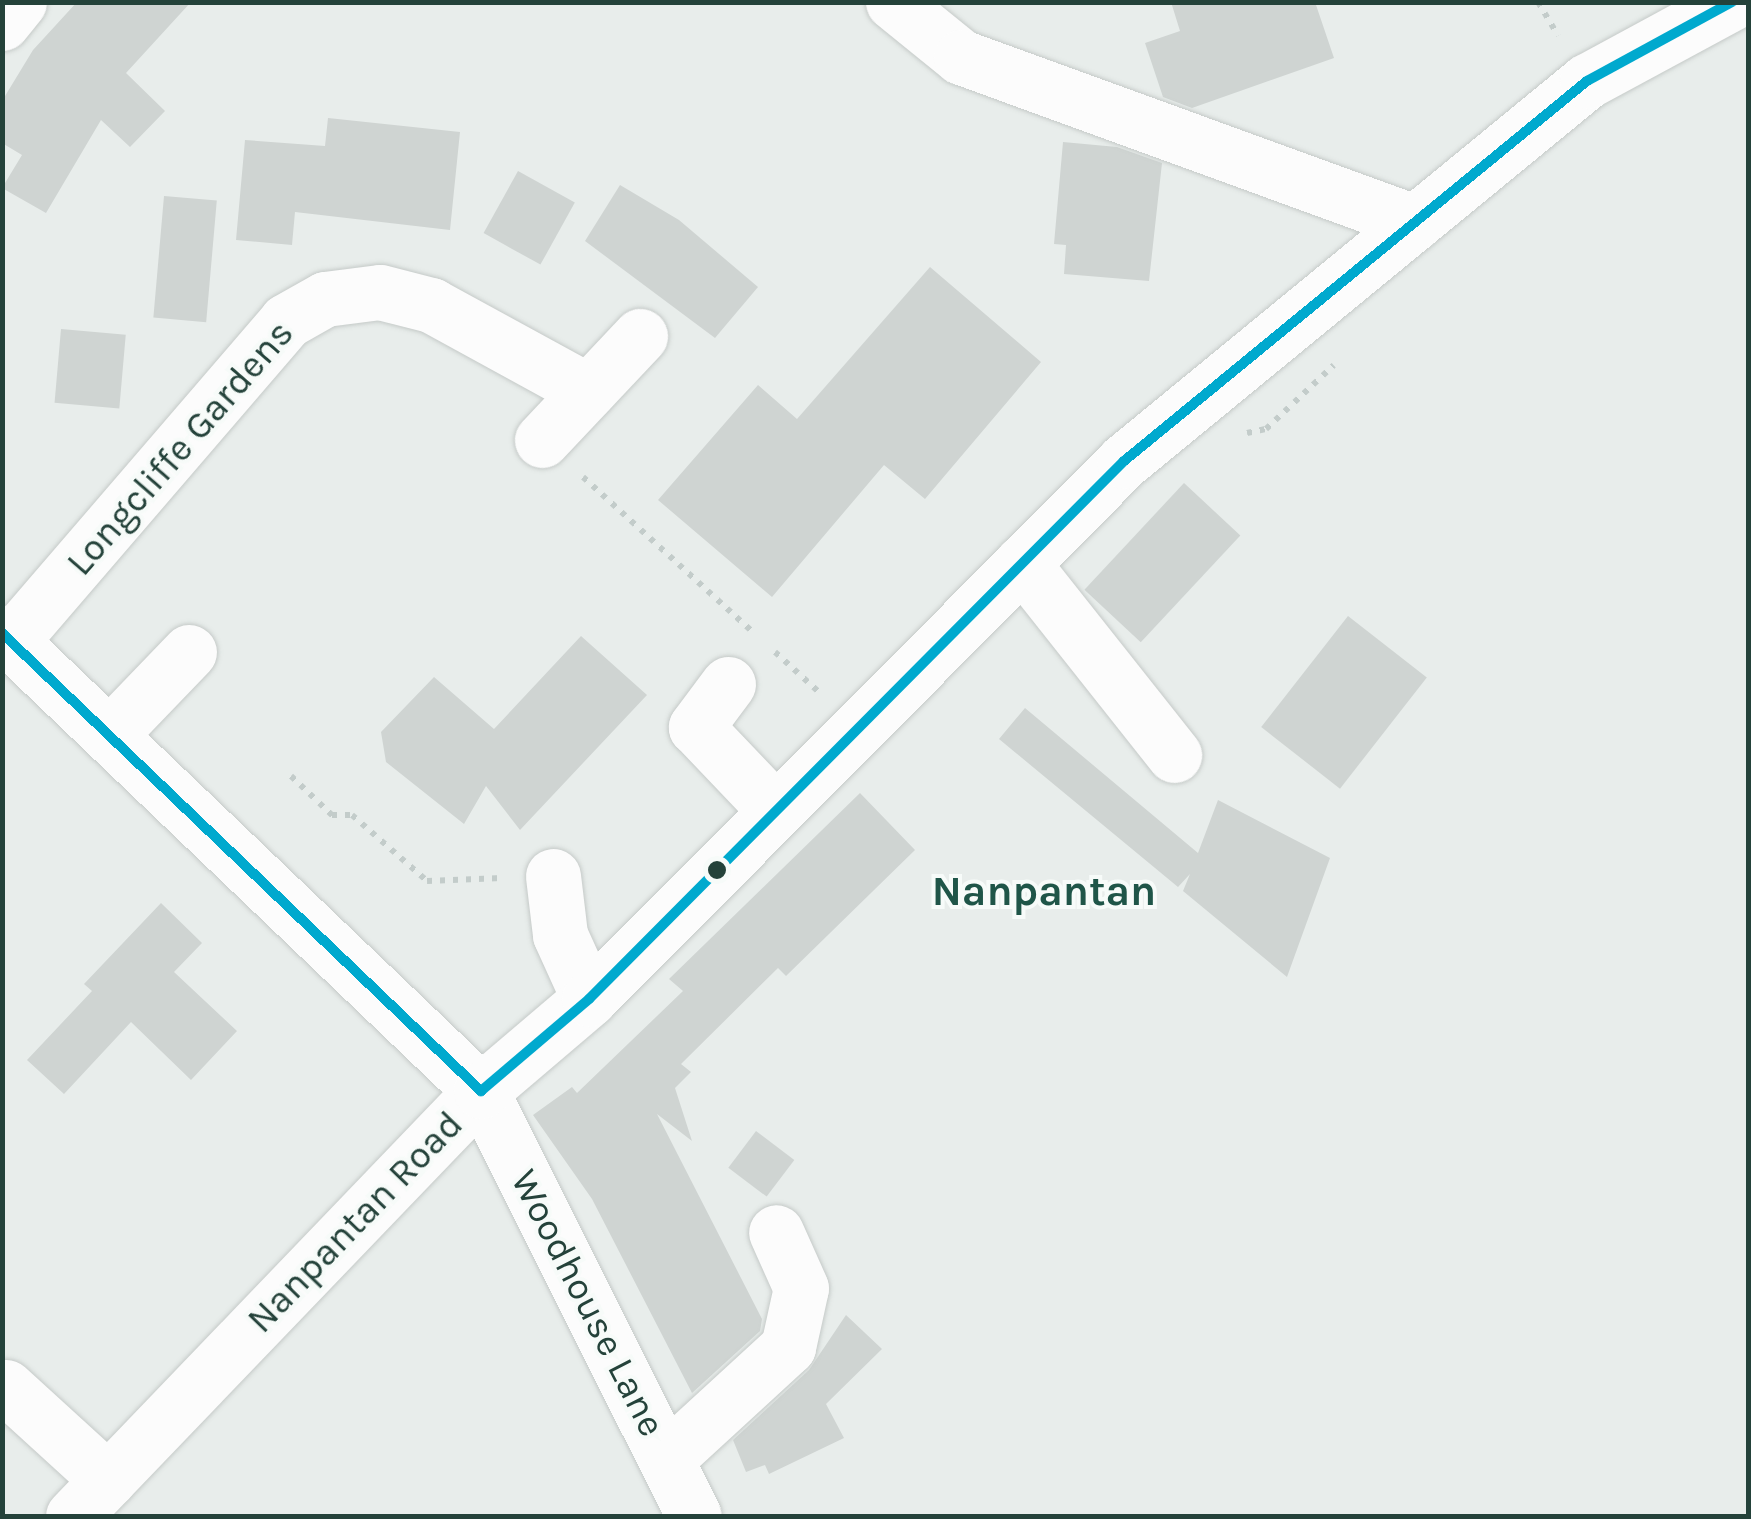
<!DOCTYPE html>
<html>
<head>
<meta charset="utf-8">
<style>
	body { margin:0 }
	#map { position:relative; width:1751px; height:1519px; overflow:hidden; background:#e8edeb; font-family:Karla,sans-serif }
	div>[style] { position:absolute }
	.building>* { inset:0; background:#cfd4d2; transform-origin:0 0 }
	.path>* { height:6px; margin-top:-3px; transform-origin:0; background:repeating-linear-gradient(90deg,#c3ccca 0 5px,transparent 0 13px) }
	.roads { filter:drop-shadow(0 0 2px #c5cac8) drop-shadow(0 0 2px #c5cac8) }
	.minor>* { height:55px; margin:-27.5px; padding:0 27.5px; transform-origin:27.5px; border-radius:27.5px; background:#fcfcfc }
	.bus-1>* { height:10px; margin:-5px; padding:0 5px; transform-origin:5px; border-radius:5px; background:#00a9ce }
	.dots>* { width:28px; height:28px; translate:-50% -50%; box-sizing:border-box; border:5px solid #f7fbf9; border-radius:50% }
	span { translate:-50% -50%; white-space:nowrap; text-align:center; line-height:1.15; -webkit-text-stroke:8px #f7fbf9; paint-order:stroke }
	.street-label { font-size:38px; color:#24423a }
	.quarter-label { font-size:42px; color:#1f5548; font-weight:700 }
	.frame { position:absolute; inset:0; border:5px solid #24423a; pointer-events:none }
</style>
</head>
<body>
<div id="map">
	<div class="building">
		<div style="clip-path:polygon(77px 2px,191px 2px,126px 73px,165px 111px,130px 147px,101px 120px,46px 213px,2px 188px,22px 155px,2px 143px,2px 101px,33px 50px)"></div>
		<div style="clip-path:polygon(1171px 2px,1315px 2px,1334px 58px,1192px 108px,1163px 97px,1145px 43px,1180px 31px)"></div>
		<div style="clip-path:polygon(328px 118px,460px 132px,450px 230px,295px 212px,292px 245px,236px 240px,245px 140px,325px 146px)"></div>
		<div style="clip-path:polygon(1063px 142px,1117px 147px,1162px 163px,1149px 281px,1064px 274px,1066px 245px,1054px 244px)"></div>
		<div style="left:518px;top:171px;width:65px;height:71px;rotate:29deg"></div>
		<div style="clip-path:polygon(620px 185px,679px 220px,758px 287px,715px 338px,585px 241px)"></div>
		<div style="left:164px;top:196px;width:53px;height:122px;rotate:5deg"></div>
		<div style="clip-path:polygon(930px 267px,1041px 362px,925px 499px,884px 465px,772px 597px,658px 500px,758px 385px,797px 419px)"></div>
		<div style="left:61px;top:329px;width:65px;height:74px;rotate:5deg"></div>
		<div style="left:1184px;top:483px;width:77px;height:146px;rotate:43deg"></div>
		<div style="left:1348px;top:616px;width:100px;height:141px;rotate:38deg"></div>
		<div style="clip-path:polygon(581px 636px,647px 695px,520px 830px,486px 786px,464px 824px,386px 762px,381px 732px,434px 677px,494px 729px)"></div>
		<div style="clip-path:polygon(1025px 708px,1198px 853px,1218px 800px,1330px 858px,1287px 977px,1183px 891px,1190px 874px,1178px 887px,999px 739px)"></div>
		<div style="clip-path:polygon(860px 793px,915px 850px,786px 976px,778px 968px,681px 1064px,691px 1072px,675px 1088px,692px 1141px,657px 1114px,762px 1319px,760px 1331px,692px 1393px,592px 1199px,533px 1115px,572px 1087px,577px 1093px,683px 991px,669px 979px)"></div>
		<div style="clip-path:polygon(161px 903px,202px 943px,174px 972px,237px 1031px,191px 1080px,131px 1022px,64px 1094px,27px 1060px,92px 991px,84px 984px)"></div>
		<div style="left:756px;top:1131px;width:48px;height:46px;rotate:37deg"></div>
		<div style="clip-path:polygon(846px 1315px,882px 1349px,826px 1404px,844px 1438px,769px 1474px,765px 1465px,746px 1472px,733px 1440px,809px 1370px)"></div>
	</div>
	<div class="path">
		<div style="left:1538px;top:2px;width:39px;rotate:59deg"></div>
		<div style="left:1247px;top:433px;width:19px;rotate:-12deg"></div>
		<div style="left:1266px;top:429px;width:93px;rotate:-43.3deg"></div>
		<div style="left:583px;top:477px;width:231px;rotate:42.4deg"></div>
		<div style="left:775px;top:652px;width:62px;rotate:42.4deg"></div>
		<div style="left:291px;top:776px;width:57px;rotate:43.6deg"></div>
		<div style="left:332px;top:815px;width:20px"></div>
		<div style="left:352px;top:815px;width:100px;rotate:41.3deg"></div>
		<div style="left:427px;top:881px;width:75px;rotate:-2.3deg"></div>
	</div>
	<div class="roads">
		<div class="minor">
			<div style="left:893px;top:2px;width:87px;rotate:39deg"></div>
			<div style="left:961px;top:57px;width:483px;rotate:20deg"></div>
			<div style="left:2px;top:23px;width:27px;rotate:-51deg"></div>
			<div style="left:542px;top:440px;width:143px;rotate:-46.7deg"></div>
			<div style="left:1022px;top:563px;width:245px;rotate:51.6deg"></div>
			<div style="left:2px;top:633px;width:663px;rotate:43.72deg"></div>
			<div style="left:481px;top:1091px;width:475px;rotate:63.4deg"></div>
			<div style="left:11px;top:641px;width:422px;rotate:-49.3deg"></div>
			<div style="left:286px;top:321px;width:45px;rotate:-29.4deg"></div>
			<div style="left:325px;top:299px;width:55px;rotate:-7.3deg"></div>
			<div style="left:380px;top:292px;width:53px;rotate:14.3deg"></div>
			<div style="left:431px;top:305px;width:179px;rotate:28.7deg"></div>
			<div style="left:728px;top:684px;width:54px;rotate:126.7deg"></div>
			<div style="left:696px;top:727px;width:113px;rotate:46.4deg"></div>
			<div style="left:112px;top:732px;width:111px;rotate:-46.1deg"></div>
			<div style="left:553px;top:876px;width:59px;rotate:83.2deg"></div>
			<div style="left:560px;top:935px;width:70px;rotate:65.6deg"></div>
			<div style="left:6px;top:1387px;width:138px;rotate:42.4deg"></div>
			<div style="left:666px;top:1459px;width:166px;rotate:-42.6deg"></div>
			<div style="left:788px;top:1347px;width:60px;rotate:-77.6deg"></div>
			<div style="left:801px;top:1288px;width:61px;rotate:-114.1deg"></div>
			<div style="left:73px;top:1516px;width:589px;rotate:-46.17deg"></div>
			<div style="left:481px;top:1091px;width:142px;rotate:-40.4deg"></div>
			<div style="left:589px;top:999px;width:759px;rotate:-45.16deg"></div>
			<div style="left:1124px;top:461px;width:599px;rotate:-39.38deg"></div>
			<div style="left:1587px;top:81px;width:166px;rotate:-28.4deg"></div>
		</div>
	</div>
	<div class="bus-1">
		<div style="left:2px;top:633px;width:663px;rotate:43.72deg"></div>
		<div style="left:481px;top:1091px;width:142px;rotate:-40.4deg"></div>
		<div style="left:589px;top:999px;width:759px;rotate:-45.16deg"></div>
		<div style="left:1124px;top:461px;width:599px;rotate:-39.38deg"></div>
		<div style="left:1587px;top:81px;width:165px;rotate:-28.6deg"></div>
	</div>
	<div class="dots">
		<div style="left:717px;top:870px;background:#24423a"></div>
	</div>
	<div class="street-label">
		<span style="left:180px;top:448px;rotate:-49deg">Longcliffe Gardens</span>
		<span style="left:355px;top:1222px;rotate:-46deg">Nanpantan Road</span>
		<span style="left:588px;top:1303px;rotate:63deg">Woodhouse Lane</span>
	</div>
	<div class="quarter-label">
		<span style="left:1044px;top:891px">Nanpantan</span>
	</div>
	<div class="frame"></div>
</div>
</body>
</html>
